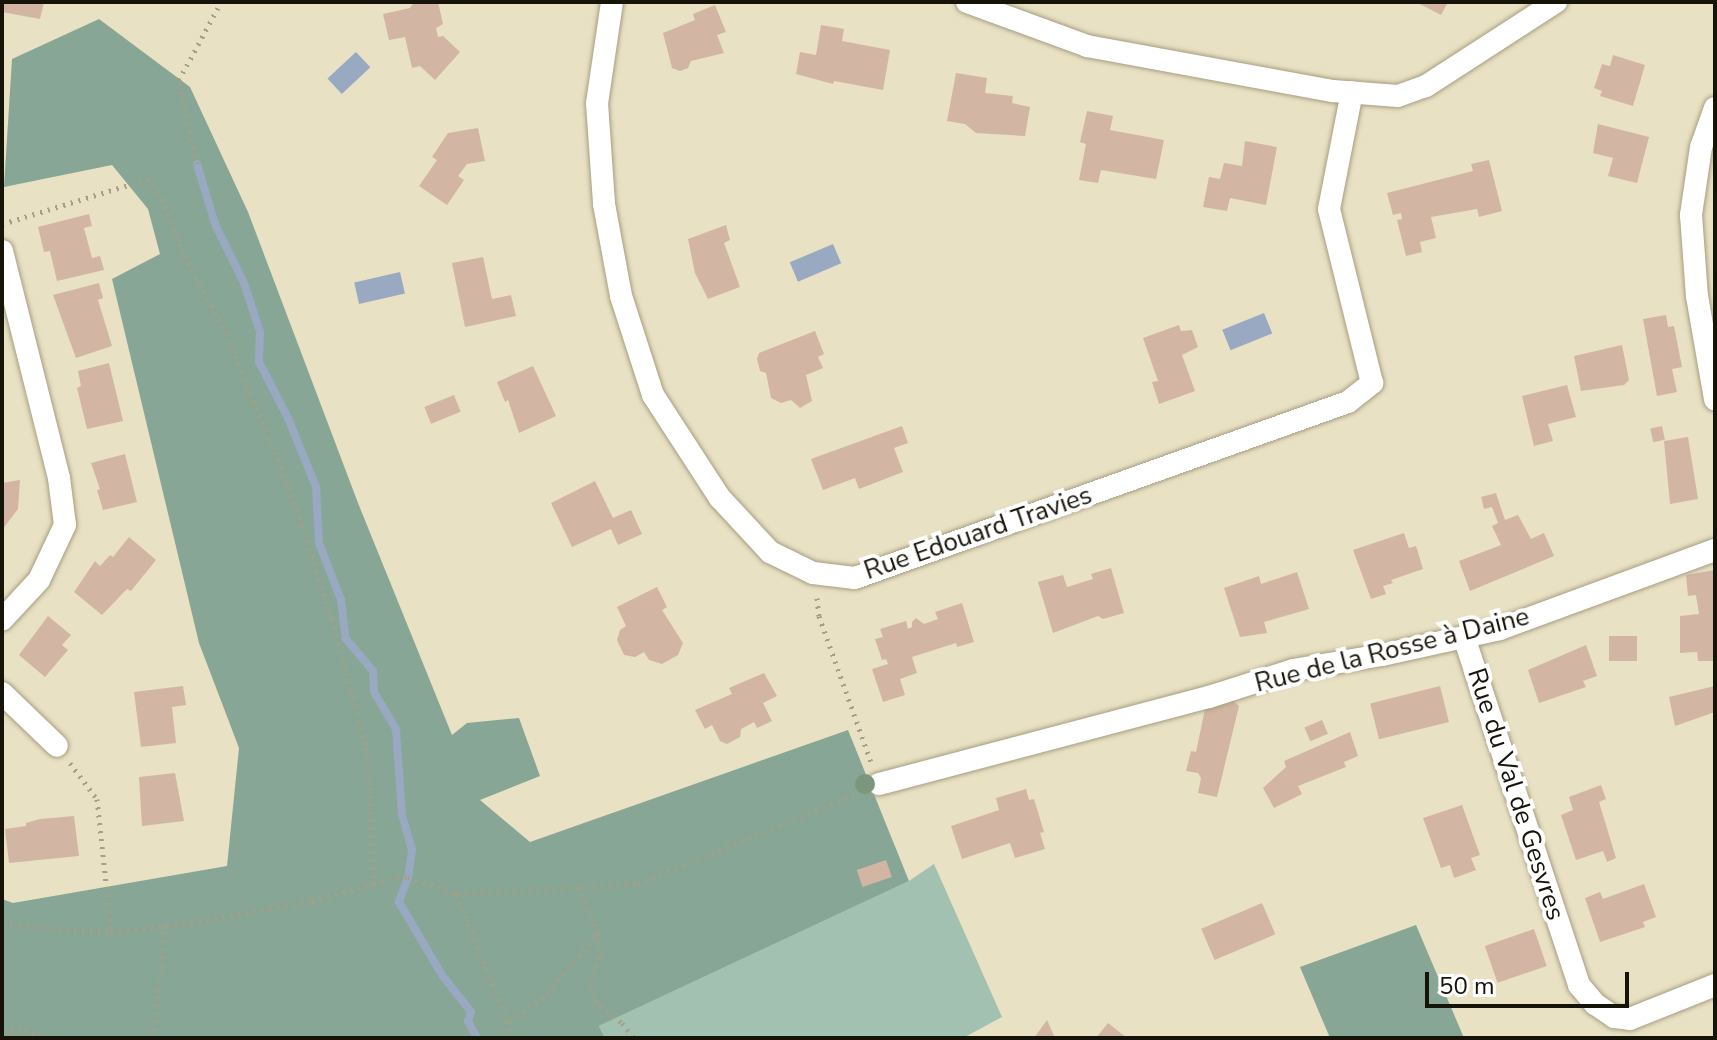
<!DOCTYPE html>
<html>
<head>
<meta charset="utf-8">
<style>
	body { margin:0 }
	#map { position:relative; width:1717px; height:1040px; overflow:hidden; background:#e9e1c3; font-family:"Nunito Sans",sans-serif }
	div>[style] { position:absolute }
	.green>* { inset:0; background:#a2c1b1 }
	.forest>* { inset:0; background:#87a696 }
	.water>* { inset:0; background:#98a9c1; transform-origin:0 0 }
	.stream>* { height:8px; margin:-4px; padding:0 4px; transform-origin:4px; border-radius:4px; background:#98a9c1 }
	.building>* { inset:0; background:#d2b6a3; transform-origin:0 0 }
	.path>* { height:5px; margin-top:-2.5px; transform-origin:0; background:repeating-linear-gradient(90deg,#a69f87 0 2px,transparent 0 8px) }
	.roads { filter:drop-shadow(0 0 2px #a69e82) drop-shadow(0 0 2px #a69e82) }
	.minor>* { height:22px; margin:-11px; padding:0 11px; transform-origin:11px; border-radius:11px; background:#fff }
	.trees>* { width:20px; height:20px; margin:-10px; border-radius:50%; background:#7a967c }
	span { translate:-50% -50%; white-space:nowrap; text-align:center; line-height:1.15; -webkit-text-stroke:8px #fff; paint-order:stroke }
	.street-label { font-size:26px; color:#161308 }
	.frame { position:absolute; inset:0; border:4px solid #161308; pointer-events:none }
	.scale { position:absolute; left:1425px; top:972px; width:204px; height:36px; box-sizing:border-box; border:4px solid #161308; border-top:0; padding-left:10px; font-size:24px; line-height:28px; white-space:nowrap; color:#161308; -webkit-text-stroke:6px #fff; paint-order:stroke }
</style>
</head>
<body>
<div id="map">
	<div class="green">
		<div style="clip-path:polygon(934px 864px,1002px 1017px,963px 1038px,605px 1038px,599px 1026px,909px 881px)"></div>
	</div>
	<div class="forest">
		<div style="clip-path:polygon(99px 19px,190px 87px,248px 212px,358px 503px,452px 735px,467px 723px,519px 718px,540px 776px,480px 800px,530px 842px,848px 730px,909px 881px,599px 1026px,605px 1038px,2px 1038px,2px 899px,13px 903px,227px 866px,239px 748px,199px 643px,112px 279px,160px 254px,148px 209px,112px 165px,4px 187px,12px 59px)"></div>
		<div style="clip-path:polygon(1416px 925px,1464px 1038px,1330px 1038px,1300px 967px)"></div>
	</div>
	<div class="water">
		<div style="left:356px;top:52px;width:21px;height:39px;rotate:47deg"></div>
		<div style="left:833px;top:244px;width:21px;height:47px;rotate:67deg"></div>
		<div style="left:400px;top:272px;width:22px;height:47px;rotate:77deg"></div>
		<div style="left:1264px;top:313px;width:22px;height:45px;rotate:68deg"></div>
	</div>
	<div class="stream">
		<div style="left:197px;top:164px;width:63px;rotate:73.3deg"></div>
		<div style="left:215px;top:224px;width:66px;rotate:63.8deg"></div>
		<div style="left:244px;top:283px;width:52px;rotate:71.9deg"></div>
		<div style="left:260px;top:332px;width:30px;rotate:92deg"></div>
		<div style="left:259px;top:362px;width:63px;rotate:62.6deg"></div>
		<div style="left:288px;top:418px;width:74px;rotate:67.9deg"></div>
		<div style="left:316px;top:487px;width:56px;rotate:86.9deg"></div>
		<div style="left:319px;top:543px;width:61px;rotate:68.9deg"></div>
		<div style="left:341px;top:600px;width:39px;rotate:83deg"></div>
		<div style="left:346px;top:639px;width:42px;rotate:49.8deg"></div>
		<div style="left:373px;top:671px;width:21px;rotate:87deg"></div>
		<div style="left:374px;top:692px;width:43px;rotate:59.3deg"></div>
		<div style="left:396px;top:729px;width:86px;rotate:86deg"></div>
		<div style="left:402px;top:815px;width:36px;rotate:74deg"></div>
		<div style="left:412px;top:850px;width:27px;rotate:98deg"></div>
		<div style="left:408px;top:877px;width:27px;rotate:110deg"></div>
		<div style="left:399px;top:902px;width:85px;rotate:59.5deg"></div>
		<div style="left:442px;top:975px;width:47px;rotate:51.9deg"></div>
		<div style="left:471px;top:1012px;width:9px;rotate:108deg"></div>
		<div style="left:468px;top:1021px;width:19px;rotate:62deg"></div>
	</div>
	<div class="building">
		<div style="clip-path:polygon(4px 2px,44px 2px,40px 19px,2px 12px)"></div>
		<div style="clip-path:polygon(414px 2px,438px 2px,443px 24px,436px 28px,438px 37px,443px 36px,460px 52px,435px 80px,420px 66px,412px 68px,405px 37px,389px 40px,383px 14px,410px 8px)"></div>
		<div style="clip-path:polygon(1416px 2px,1448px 2px,1441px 15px)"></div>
		<div style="clip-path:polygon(715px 5px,726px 32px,717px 35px,724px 53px,691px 61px,688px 68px,680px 71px,672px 68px,663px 33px,695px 20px,693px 14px)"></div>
		<div style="clip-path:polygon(821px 25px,844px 29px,842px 41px,890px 50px,883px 90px,834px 81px,833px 84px,796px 74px,800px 52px,816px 55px)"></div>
		<div style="clip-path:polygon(1613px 55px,1645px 65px,1633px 106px,1600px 96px,1602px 91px,1594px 88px,1602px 64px,1610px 66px)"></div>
		<div style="clip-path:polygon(956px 73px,987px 78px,985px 93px,1013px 96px,1012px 103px,1030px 107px,1025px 136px,976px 133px,965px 124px,947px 121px)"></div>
		<div style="clip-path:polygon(1087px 111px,1113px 116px,1110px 130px,1164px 140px,1156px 179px,1101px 170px,1098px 183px,1079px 180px,1086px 144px,1080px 142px)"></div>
		<div style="clip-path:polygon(1598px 124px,1649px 137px,1637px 183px,1608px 176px,1613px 158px,1593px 153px)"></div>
		<div style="clip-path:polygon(478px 128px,485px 161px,467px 164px,458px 176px,464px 180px,447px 205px,419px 186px,437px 160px,432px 157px,448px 133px)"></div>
		<div style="clip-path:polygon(1245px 141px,1277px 147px,1266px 205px,1230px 198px,1227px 211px,1203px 207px,1209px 177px,1220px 179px,1224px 163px,1242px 166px)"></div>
		<div style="clip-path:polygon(1489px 160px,1502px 211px,1479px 217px,1477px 209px,1431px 217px,1436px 238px,1420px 242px,1422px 252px,1406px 256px,1397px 220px,1402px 219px,1401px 213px,1393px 215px,1387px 193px,1473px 171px,1471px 164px)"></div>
		<div style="clip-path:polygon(89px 214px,92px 226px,84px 228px,92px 258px,100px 256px,104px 270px,57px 281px,50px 251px,44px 252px,38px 227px)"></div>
		<div style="clip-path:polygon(726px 225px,730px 240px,724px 243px,740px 287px,708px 299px,695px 273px,688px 239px)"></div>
		<div style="clip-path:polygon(483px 257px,492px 299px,511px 295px,516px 316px,465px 327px,452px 263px)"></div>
		<div style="clip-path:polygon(99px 283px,103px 298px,98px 300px,112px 346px,76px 358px,53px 295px)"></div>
		<div style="clip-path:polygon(1666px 315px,1668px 327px,1674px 326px,1682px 367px,1672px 369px,1677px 392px,1657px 396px,1643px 319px)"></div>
		<div style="clip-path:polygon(1179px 325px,1181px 331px,1192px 330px,1198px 347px,1182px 355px,1195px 391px,1159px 404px,1152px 382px,1158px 381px,1143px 338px)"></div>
		<div style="clip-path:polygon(815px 331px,824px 354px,818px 357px,823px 368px,806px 375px,812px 401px,800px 408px,791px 400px,781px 403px,771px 398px,766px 373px,760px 371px,757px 359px,759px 353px)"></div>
		<div style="clip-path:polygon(1622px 345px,1629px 380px,1624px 385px,1581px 391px,1574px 356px)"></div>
		<div style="clip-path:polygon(109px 363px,123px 421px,87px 429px,77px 388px,81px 386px,78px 371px)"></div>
		<div style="clip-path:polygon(533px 366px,556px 416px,519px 433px,508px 400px,505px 402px,497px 382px)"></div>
		<div style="clip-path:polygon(1567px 385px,1576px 417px,1548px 424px,1553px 441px,1534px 446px,1522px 396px)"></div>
		<div style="left:454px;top:395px;width:18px;height:32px;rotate:68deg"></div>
		<div style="clip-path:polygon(902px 426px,908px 443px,894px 448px,903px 472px,859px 489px,855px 478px,823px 490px,811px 459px)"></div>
		<div style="left:1662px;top:426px;width:14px;height:12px;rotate:78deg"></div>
		<div style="clip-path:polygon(1688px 437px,1698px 499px,1670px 504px,1664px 441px)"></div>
		<div style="clip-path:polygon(125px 454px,137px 502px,103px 510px,97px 490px,100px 489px,91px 463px)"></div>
		<div style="clip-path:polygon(20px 480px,18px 509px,2px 530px,2px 483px)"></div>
		<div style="clip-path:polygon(595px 481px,613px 518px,631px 510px,642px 534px,618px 545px,611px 529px,572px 547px,551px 503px)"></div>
		<div style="clip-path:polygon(1496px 493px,1505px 520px,1518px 515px,1531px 539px,1544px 533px,1554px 556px,1470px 591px,1459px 561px,1501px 545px,1492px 526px,1498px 523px,1492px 507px,1484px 509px,1481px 497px)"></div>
		<div style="clip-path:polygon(1404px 533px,1409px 548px,1416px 546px,1423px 569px,1391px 580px,1393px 583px,1383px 586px,1386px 594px,1371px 599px,1353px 550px)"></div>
		<div style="clip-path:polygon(129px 537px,156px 560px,131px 591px,127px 589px,102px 615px,74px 592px,95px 561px,100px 566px,110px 555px,113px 557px)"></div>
		<div style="clip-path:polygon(1111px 568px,1124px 613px,1103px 619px,1098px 616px,1053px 633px,1038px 582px,1063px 575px,1067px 587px,1093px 579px,1091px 574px)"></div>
		<div style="clip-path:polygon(1715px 570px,1715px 661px,1698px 661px,1697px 652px,1680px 653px,1680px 616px,1699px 614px,1696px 595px,1688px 596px,1686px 575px)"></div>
		<div style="clip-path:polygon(1297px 572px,1309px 609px,1264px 622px,1267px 633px,1240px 637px,1224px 588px,1259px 576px,1261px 584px)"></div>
		<div style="clip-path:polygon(657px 587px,667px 607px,662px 610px,683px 643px,678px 655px,662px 664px,649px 660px,644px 652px,635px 657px,624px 655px,617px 640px,620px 630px,626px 626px,617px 607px)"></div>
		<div style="clip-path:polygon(962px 603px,974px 642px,957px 647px,956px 643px,912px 657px,917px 673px,900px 679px,905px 695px,883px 702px,872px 669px,888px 664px,886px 659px,882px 660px,875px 639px,883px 637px,880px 629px,906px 621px,908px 629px,912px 627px,912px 622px,916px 618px,924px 624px,938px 619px,935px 612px)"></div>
		<div style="clip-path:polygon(48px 616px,71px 635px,62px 645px,68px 650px,45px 677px,19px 655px)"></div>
		<div style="left:1609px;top:636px;width:28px;height:25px"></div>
		<div style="clip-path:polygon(1586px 645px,1597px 676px,1583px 681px,1586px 687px,1539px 703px,1528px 670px)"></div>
		<div style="clip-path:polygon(764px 673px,777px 696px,763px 703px,772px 721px,757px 728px,754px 722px,741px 729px,740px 737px,727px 744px,720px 741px,712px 725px,705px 729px,695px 710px,732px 694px,729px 688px)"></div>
		<div style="clip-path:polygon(183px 686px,186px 705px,172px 707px,176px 743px,141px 747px,134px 692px)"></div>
		<div style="left:1440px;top:686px;width:37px;height:72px;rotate:76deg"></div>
		<div style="clip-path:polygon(1715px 686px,1715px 712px,1675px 726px,1669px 697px)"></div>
		<div style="clip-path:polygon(1232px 700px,1239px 706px,1217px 797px,1198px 793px,1201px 778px,1198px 773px,1186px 771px,1191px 751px,1196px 752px,1205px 709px)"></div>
		<div style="left:1322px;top:720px;width:15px;height:19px;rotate:67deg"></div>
		<div style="clip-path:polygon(1350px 732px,1358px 756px,1344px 762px,1346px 767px,1298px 786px,1302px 794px,1274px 808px,1263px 788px,1286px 767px,1284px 761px)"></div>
		<div style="clip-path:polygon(175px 773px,184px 821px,142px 826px,139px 777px)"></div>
		<div style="clip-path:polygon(1601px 785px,1606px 799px,1599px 802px,1616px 858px,1607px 862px,1603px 851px,1576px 860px,1561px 815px,1573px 810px,1569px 797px)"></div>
		<div style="clip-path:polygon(1026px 789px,1029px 800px,1034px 799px,1044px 832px,1040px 833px,1045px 849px,1015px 858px,1010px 843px,962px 859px,951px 826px,999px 810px,996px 798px)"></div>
		<div style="clip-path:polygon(1462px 805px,1480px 855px,1471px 858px,1476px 870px,1454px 878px,1450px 865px,1441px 868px,1423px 818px)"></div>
		<div style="clip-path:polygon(74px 816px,79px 856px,9px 863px,5px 829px,26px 826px,26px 823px,40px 819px)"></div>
		<div style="left:886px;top:860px;width:18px;height:31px;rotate:71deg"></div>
		<div style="clip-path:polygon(1644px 884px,1656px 917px,1643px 922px,1645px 927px,1600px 942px,1585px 898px,1600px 892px,1603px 899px)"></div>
		<div style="left:1262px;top:903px;width:34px;height:66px;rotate:67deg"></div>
		<div style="left:1534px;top:929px;width:39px;height:52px;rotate:71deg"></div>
		<div style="clip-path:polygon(1047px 1020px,1055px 1038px,1034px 1038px)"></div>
		<div style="clip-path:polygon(1108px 1023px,1127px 1038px,1096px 1038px)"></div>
	</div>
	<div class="path">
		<div style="left:197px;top:164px;width:86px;rotate:-102.1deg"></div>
		<div style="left:179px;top:80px;width:89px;rotate:-61.7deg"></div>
		<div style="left:2px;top:224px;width:152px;rotate:-17.2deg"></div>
		<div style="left:147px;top:179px;width:25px;rotate:53deg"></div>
		<div style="left:162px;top:199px;width:61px;rotate:68.9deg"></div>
		<div style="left:184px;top:256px;width:80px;rotate:60.9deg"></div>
		<div style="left:223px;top:326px;width:174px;rotate:67.7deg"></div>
		<div style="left:289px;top:487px;width:139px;rotate:72deg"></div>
		<div style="left:332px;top:619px;width:134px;rotate:74.8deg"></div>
		<div style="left:367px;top:748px;width:137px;rotate:87.1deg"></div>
		<div style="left:817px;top:598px;width:18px;rotate:84deg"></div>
		<div style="left:819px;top:616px;width:155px;rotate:70.4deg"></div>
		<div style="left:70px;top:763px;width:45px;rotate:53.1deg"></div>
		<div style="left:97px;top:799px;width:133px;rotate:83.9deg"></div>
		<div style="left:578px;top:887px;width:50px;rotate:66.5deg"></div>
		<div style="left:598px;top:933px;width:25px;rotate:85deg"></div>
		<div style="left:600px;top:958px;width:21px;rotate:115deg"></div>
		<div style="left:591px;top:977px;width:24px;rotate:83deg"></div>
		<div style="left:594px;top:1001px;width:36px;rotate:38deg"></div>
		<div style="left:622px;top:1023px;width:19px;rotate:51deg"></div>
		<div style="left:457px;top:894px;width:181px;rotate:-3.2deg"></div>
		<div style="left:638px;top:884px;width:238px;rotate:-22.5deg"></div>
		<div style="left:2px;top:925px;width:109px;rotate:3.7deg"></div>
		<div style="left:111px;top:932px;width:81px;rotate:-6.4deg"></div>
		<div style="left:191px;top:923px;width:123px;rotate:-10.3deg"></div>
		<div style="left:312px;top:901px;width:80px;rotate:-15.9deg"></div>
		<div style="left:389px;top:879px;width:19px;rotate:-6deg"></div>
		<div style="left:408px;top:877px;width:52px;rotate:19.1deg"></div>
		<div style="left:457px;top:894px;width:155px;rotate:68.7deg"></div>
		<div style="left:509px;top:1021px;width:40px;rotate:-34deg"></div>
		<div style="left:542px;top:999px;width:87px;rotate:-49.7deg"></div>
		<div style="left:2px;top:1030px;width:22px"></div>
		<div style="left:24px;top:1030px;width:27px;rotate:17deg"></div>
		<div style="left:153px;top:1038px;width:114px;rotate:-83.4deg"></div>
	</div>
	<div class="roads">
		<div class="minor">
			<div style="left:612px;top:2px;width:102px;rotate:98.4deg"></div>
			<div style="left:597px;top:103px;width:101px;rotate:86deg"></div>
			<div style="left:604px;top:204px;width:94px;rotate:79.5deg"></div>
			<div style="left:621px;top:296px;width:104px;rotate:72.1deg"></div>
			<div style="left:653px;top:395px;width:123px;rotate:57deg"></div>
			<div style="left:720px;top:498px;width:74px;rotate:47.2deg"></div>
			<div style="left:770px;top:552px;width:48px;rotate:26deg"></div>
			<div style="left:813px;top:573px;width:42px;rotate:6.8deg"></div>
			<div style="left:855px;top:578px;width:523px;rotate:-19.65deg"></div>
			<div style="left:1348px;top:402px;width:31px;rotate:-38deg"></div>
			<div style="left:1372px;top:383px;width:179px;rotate:-103.9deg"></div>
			<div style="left:1329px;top:209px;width:119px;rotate:-78.9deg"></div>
			<div style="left:967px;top:2px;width:128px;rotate:20.1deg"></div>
			<div style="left:1087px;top:46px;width:250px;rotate:10.4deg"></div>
			<div style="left:1333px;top:91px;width:65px;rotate:4.4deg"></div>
			<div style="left:1398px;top:96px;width:30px;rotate:-20deg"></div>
			<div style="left:1426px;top:86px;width:155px;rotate:-32.9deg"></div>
			<div style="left:1715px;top:108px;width:41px;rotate:109.7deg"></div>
			<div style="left:1701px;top:147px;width:69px;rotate:98.4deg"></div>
			<div style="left:1691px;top:215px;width:81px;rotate:85.8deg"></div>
			<div style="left:1697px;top:296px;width:105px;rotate:80.1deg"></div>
			<div style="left:2px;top:251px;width:234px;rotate:75.9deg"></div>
			<div style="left:59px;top:478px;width:47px;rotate:82.7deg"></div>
			<div style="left:65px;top:525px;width:61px;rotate:115.3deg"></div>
			<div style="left:39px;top:580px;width:54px;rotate:132.8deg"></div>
			<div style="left:1464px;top:637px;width:367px;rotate:71.7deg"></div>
			<div style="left:1579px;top:985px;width:25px;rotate:50deg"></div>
			<div style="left:1595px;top:1004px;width:23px;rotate:34deg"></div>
			<div style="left:1614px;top:1017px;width:16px;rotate:7deg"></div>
			<div style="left:1630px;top:1019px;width:92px;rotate:-21.8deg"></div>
			<div style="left:2px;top:693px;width:76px;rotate:43.9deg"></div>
			<div style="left:879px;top:784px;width:341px;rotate:-14.8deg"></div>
			<div style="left:1209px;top:697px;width:88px;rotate:-17.8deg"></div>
			<div style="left:1293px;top:670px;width:90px;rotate:-9.6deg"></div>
			<div style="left:1382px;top:655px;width:121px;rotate:-12.4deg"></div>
			<div style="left:1500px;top:629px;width:229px;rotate:-20.2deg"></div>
		</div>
	</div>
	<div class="trees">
		<div style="left:865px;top:784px"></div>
	</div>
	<div class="street-label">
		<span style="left:978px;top:533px;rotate:-19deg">Rue Edouard Travies</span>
		<span style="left:1392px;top:650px;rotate:-14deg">Rue de la Rosse à Daine</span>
		<span style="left:1516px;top:794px;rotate:72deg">Rue du Val de Gesvres</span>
	</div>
	<div class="frame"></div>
	<div class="scale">50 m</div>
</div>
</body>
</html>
